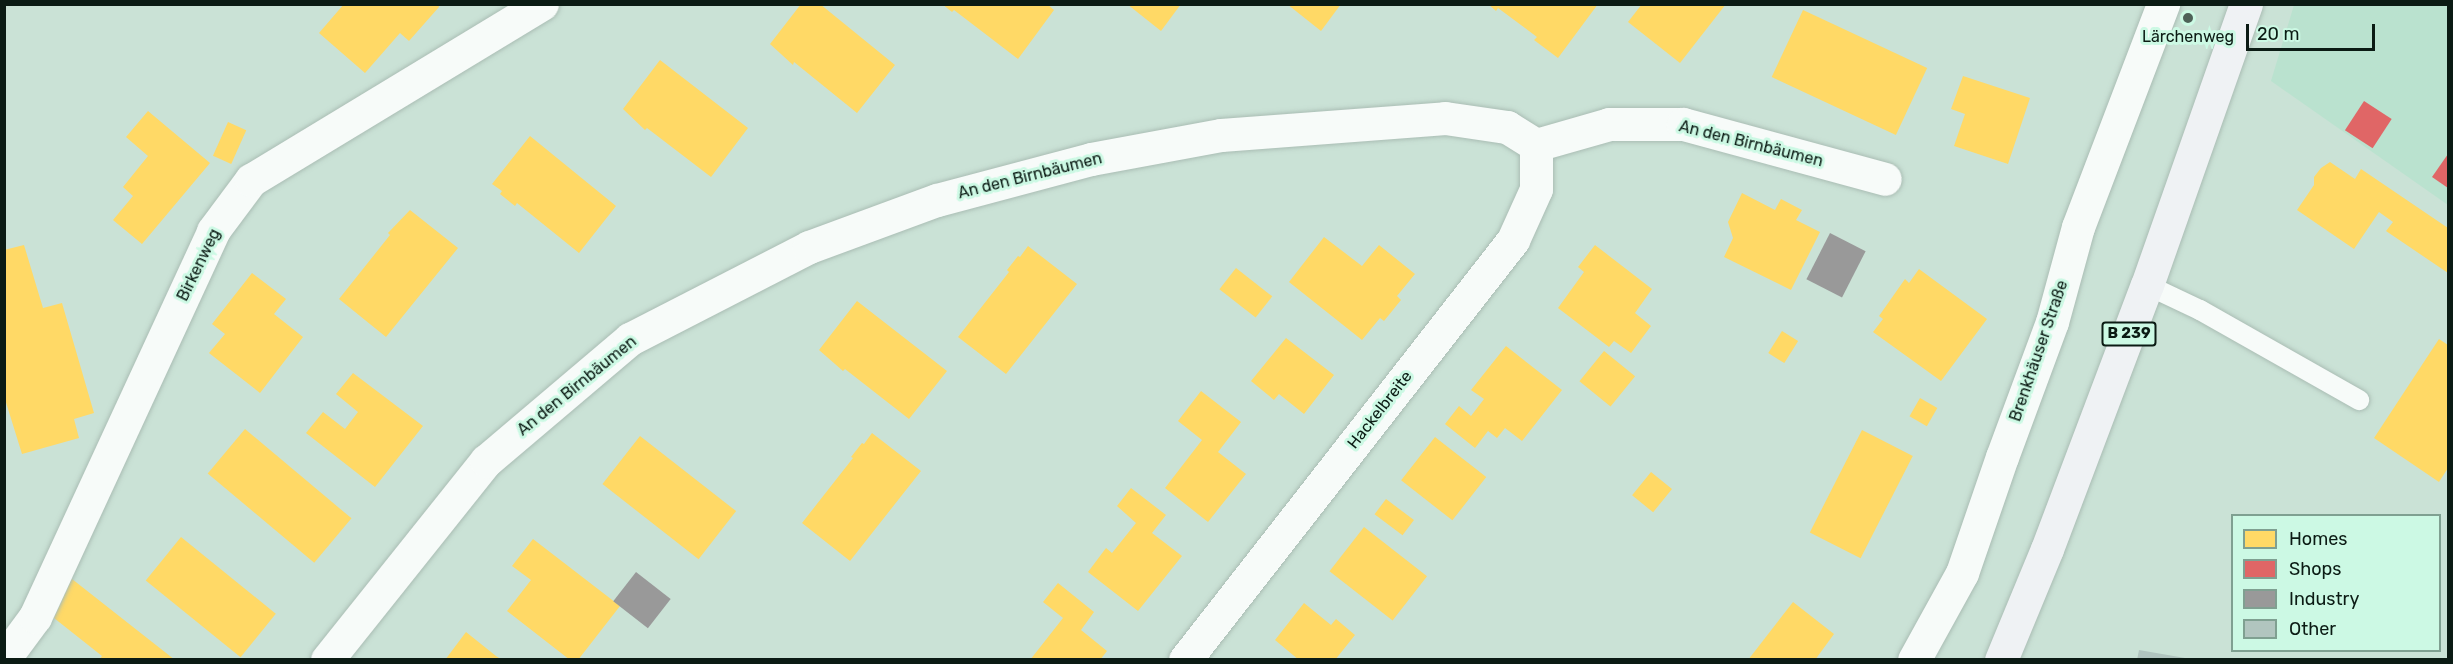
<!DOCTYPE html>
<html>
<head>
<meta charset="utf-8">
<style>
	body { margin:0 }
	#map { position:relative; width:2453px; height:664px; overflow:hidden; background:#cae2d6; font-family:Rubik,sans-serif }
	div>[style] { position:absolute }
	.built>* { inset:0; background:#bae2cf }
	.homes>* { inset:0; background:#ffd966; transform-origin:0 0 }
	.shops>* { inset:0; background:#e06666; transform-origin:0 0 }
	.industry>* { inset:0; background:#999; transform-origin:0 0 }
	.building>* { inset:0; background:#b1c5bf }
	.roads { filter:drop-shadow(0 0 2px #aabdb4) drop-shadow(0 0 2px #aabdb4) }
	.service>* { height:20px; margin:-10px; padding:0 10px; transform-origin:10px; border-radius:10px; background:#f7fbf9 }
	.minor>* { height:33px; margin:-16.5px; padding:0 16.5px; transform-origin:16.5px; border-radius:16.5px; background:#f7fbf9 }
	.primary>* { height:33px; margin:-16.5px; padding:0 16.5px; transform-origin:16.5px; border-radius:16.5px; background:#eff2f4 }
	.dots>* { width:16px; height:16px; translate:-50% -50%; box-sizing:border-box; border:3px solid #ccf9e4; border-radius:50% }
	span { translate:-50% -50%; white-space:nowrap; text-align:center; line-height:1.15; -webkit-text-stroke:6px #ccf9e4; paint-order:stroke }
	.shield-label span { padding:2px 4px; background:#ccf9e4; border:2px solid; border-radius:4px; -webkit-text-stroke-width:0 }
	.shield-label { font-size:15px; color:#0b1b14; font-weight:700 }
	.poi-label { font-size:16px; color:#0b1b14 }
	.street-label { font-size:16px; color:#0b1b14 }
	.frame { position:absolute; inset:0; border:6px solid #0b1b14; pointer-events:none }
	.legend { position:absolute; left:2231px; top:514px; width:210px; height:138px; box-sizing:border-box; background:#ccf9e4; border:2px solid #7fa091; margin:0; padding:8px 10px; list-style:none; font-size:18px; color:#0b1b14 }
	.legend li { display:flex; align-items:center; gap:12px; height:30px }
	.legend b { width:30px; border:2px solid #7fa091 }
	.scale { position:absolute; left:2246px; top:24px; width:129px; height:27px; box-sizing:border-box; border:3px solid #0b1b14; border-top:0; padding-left:8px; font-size:18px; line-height:21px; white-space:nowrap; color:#0b1b14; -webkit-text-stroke:4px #ccf9e4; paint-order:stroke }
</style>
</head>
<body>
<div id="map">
	<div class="built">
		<div style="clip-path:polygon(2294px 5px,2448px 5px,2448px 205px,2271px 81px)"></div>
	</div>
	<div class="homes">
		<div style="clip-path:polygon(344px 4px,438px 4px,439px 7px,409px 41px,400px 33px,365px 73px,319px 33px)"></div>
		<div style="clip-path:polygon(801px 4px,820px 4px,895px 65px,857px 113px,794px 62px,793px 65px,770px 44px)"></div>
		<div style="clip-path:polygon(942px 4px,1047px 4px,1054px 10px,1018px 59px,954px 10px,952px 12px)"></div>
		<div style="clip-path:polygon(1127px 4px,1181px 4px,1161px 31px)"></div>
		<div style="clip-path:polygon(1287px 4px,1341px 4px,1321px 31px)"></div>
		<div style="clip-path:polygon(1488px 4px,1598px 4px,1558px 58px,1534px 40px,1537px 37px,1498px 8px,1496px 11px)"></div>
		<div style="clip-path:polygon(1642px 4px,1726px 4px,1680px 63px,1628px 22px)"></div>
		<div style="left:1803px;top:10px;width:137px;height:74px;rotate:25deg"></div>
		<div style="clip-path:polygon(660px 60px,748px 128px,711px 177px,647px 128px,645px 130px,623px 109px)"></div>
		<div style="clip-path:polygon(1963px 76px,2030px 98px,2008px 164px,1954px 146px,1965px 114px,1951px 109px)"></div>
		<div style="clip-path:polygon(148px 111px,210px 163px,142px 244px,113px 220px,133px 196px,123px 187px,148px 156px,126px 137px)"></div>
		<div style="left:228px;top:122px;width:20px;height:37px;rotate:24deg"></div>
		<div style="clip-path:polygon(530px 136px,616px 206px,579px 253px,517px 203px,515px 206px,500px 194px,502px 191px,492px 184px)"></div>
		<div style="clip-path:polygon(2330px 162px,2355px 179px,2361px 169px,2448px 228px,2448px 273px,2386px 231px,2393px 222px,2379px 212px,2354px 249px,2297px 210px,2314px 185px,2314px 177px,2321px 168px)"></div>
		<div style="clip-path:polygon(1742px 193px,1775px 210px,1781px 199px,1802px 210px,1796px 220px,1820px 232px,1791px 290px,1724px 257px,1733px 238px,1728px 222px)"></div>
		<div style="clip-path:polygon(410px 210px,458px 248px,386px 337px,339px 299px,390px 235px,388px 233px)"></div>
		<div style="clip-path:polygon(1324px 237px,1362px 266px,1379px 245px,1415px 274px,1397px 296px,1401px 300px,1384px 321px,1380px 318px,1362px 340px,1289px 282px)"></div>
		<div style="clip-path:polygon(24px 245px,43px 308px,62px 303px,94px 413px,74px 419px,79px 438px,22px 454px,4px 396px,4px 250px)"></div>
		<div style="clip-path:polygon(1595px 245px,1652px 289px,1635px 313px,1651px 326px,1631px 353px,1614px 341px,1609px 347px,1558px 308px,1584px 272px,1578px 267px)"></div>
		<div style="clip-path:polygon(1028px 246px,1077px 284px,1006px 374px,958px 337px,1009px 272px,1007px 270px,1018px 256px,1020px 257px)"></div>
		<div style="left:1236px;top:268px;width:46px;height:27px;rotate:38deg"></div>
		<div style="clip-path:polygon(1919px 269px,1987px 319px,1941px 381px,1873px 332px,1883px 319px,1879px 316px,1905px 279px,1909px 283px)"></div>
		<div style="clip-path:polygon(252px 273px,286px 299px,274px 314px,303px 337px,260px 393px,209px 353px,225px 334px,212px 324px)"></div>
		<div style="clip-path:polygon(857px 301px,947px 371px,909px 419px,845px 369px,843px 371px,819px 350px)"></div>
		<div style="left:1782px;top:331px;width:19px;height:26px;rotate:32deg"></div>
		<div style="clip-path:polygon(1286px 338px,1334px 375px,1304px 414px,1279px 394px,1274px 400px,1251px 381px)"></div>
		<div style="clip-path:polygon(2439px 339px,2448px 345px,2448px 468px,2439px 482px,2374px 438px)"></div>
		<div style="clip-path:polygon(1506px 346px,1562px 390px,1522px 441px,1505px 428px,1497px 438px,1488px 431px,1475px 448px,1445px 424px,1459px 406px,1471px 416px,1484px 399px,1471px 390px)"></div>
		<div style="left:1604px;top:351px;width:40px;height:39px;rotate:39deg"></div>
		<div style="clip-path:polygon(353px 373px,423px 426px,375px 487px,306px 433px,323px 412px,345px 429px,358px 412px,336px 394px)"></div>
		<div style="clip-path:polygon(1201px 391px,1241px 422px,1218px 452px,1246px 474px,1208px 522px,1165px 488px,1202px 440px,1178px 421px)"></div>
		<div style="left:1920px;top:398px;width:20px;height:21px;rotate:30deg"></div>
		<div style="left:245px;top:429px;width:139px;height:58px;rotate:40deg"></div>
		<div style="left:1862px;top:430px;width:57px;height:115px;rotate:27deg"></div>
		<div style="clip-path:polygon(872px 433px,921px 471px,850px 561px,802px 523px,853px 458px,851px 457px,862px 443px,864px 444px)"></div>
		<div style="left:640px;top:436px;width:122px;height:61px;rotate:38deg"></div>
		<div style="left:1435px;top:437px;width:65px;height:55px;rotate:38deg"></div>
		<div style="left:1651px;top:472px;width:27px;height:30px;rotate:39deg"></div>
		<div style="clip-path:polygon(1131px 488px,1166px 515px,1152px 533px,1182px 556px,1138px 611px,1088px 572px,1106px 548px,1112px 553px,1136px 523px,1117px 506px)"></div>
		<div style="left:1386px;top:499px;width:35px;height:19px;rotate:37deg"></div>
		<div style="left:1364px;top:527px;width:80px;height:56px;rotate:38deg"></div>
		<div style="left:181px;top:537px;width:122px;height:56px;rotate:39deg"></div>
		<div style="clip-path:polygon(533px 539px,620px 606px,578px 660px,570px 660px,507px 611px,531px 580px,512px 566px)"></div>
		<div style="clip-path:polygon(72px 579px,175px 660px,99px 660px,102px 656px,54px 618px)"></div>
		<div style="clip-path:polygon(1058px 583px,1094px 612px,1081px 630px,1107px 651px,1100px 660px,1030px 660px,1063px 618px,1043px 602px)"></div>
		<div style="clip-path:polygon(1793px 602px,1834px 634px,1815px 660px,1748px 660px)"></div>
		<div style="clip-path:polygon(1304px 603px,1331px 625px,1336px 619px,1355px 635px,1335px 660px,1299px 660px,1275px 640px)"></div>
		<div style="clip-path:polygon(466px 632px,496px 656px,502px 660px,445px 660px)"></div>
	</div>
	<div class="shops">
		<div style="left:2364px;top:101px;width:33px;height:35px;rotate:33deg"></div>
		<div style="clip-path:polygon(2448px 154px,2448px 188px,2432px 177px)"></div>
	</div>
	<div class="industry">
		<div style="left:1830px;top:233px;width:40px;height:52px;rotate:27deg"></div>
		<div style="left:636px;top:572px;width:44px;height:37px;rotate:38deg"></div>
	</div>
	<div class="building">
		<div style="clip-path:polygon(2139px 650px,2185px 658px,2185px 660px,2137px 660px)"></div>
	</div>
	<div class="roads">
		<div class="service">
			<div style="left:2147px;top:285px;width:59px;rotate:25.3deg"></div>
			<div style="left:2200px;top:310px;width:183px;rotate:29.5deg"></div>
		</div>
		<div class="minor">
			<div style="left:4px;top:659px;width:52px;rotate:-53.6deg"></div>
			<div style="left:35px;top:617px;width:425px;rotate:-65.2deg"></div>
			<div style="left:213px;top:231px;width:64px;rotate:-53.3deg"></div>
			<div style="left:251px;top:180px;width:340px;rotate:-31.2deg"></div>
			<div style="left:327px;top:660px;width:255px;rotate:-51.4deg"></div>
			<div style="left:486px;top:461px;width:189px;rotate:-40.3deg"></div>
			<div style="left:630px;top:339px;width:201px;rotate:-27.2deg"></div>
			<div style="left:809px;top:247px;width:136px;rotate:-20.2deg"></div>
			<div style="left:937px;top:200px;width:159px;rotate:-14.9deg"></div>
			<div style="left:1091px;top:159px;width:132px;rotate:-10.5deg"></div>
			<div style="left:1221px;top:135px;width:225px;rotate:-4.3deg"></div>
			<div style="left:1445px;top:118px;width:63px;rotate:8.3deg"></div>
			<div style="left:1507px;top:127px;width:34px;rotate:32deg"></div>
			<div style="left:1536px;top:145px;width:76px;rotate:-16deg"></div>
			<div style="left:1609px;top:124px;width:74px"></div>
			<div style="left:1683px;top:124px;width:209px;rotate:15.2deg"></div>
			<div style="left:1185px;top:660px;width:533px;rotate:-52.01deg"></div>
			<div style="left:1513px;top:240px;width:56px;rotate:-65.7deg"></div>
			<div style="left:1536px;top:189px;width:44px;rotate:-90deg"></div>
			<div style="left:1914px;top:660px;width:99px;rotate:-61.1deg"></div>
			<div style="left:1962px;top:573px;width:123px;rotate:-71deg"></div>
			<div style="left:2002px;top:457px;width:144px;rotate:-69.7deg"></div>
			<div style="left:2052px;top:322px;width:98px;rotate:-74.7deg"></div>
			<div style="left:2078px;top:227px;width:239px;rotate:-69.1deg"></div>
		</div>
		<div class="primary">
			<div style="left:2001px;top:660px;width:120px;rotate:-67.5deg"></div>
			<div style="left:2047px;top:549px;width:282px;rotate:-69.3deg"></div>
			<div style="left:2147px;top:285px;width:298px;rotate:-70.6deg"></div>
		</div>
	</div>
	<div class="dots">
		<div style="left:2188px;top:18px;background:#4e6158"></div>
	</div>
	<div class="shield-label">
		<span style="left:2129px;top:334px">B 239</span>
	</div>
	<div class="poi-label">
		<span style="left:2188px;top:37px">Lärchenweg</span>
	</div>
	<div class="street-label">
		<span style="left:1751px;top:144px;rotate:14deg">An den Birnbäumen</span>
		<span style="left:1030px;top:176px;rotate:-14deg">An den Birnbäumen</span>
		<span style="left:199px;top:265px;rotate:-64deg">Birkenweg</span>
		<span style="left:2039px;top:351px;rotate:-71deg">Brenkhäuser Straße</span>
		<span style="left:577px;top:386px;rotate:-39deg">An den Birnbäumen</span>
		<span style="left:1380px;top:410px;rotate:-52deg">Hackelbreite</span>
	</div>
	<div class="frame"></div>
	<ul class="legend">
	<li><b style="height:16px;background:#ffd966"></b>Homes</li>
	<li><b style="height:16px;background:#e06666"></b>Shops</li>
	<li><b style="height:16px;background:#999"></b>Industry</li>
	<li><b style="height:16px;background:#b1c5bf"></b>Other</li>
	</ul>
	<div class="scale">20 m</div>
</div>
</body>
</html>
